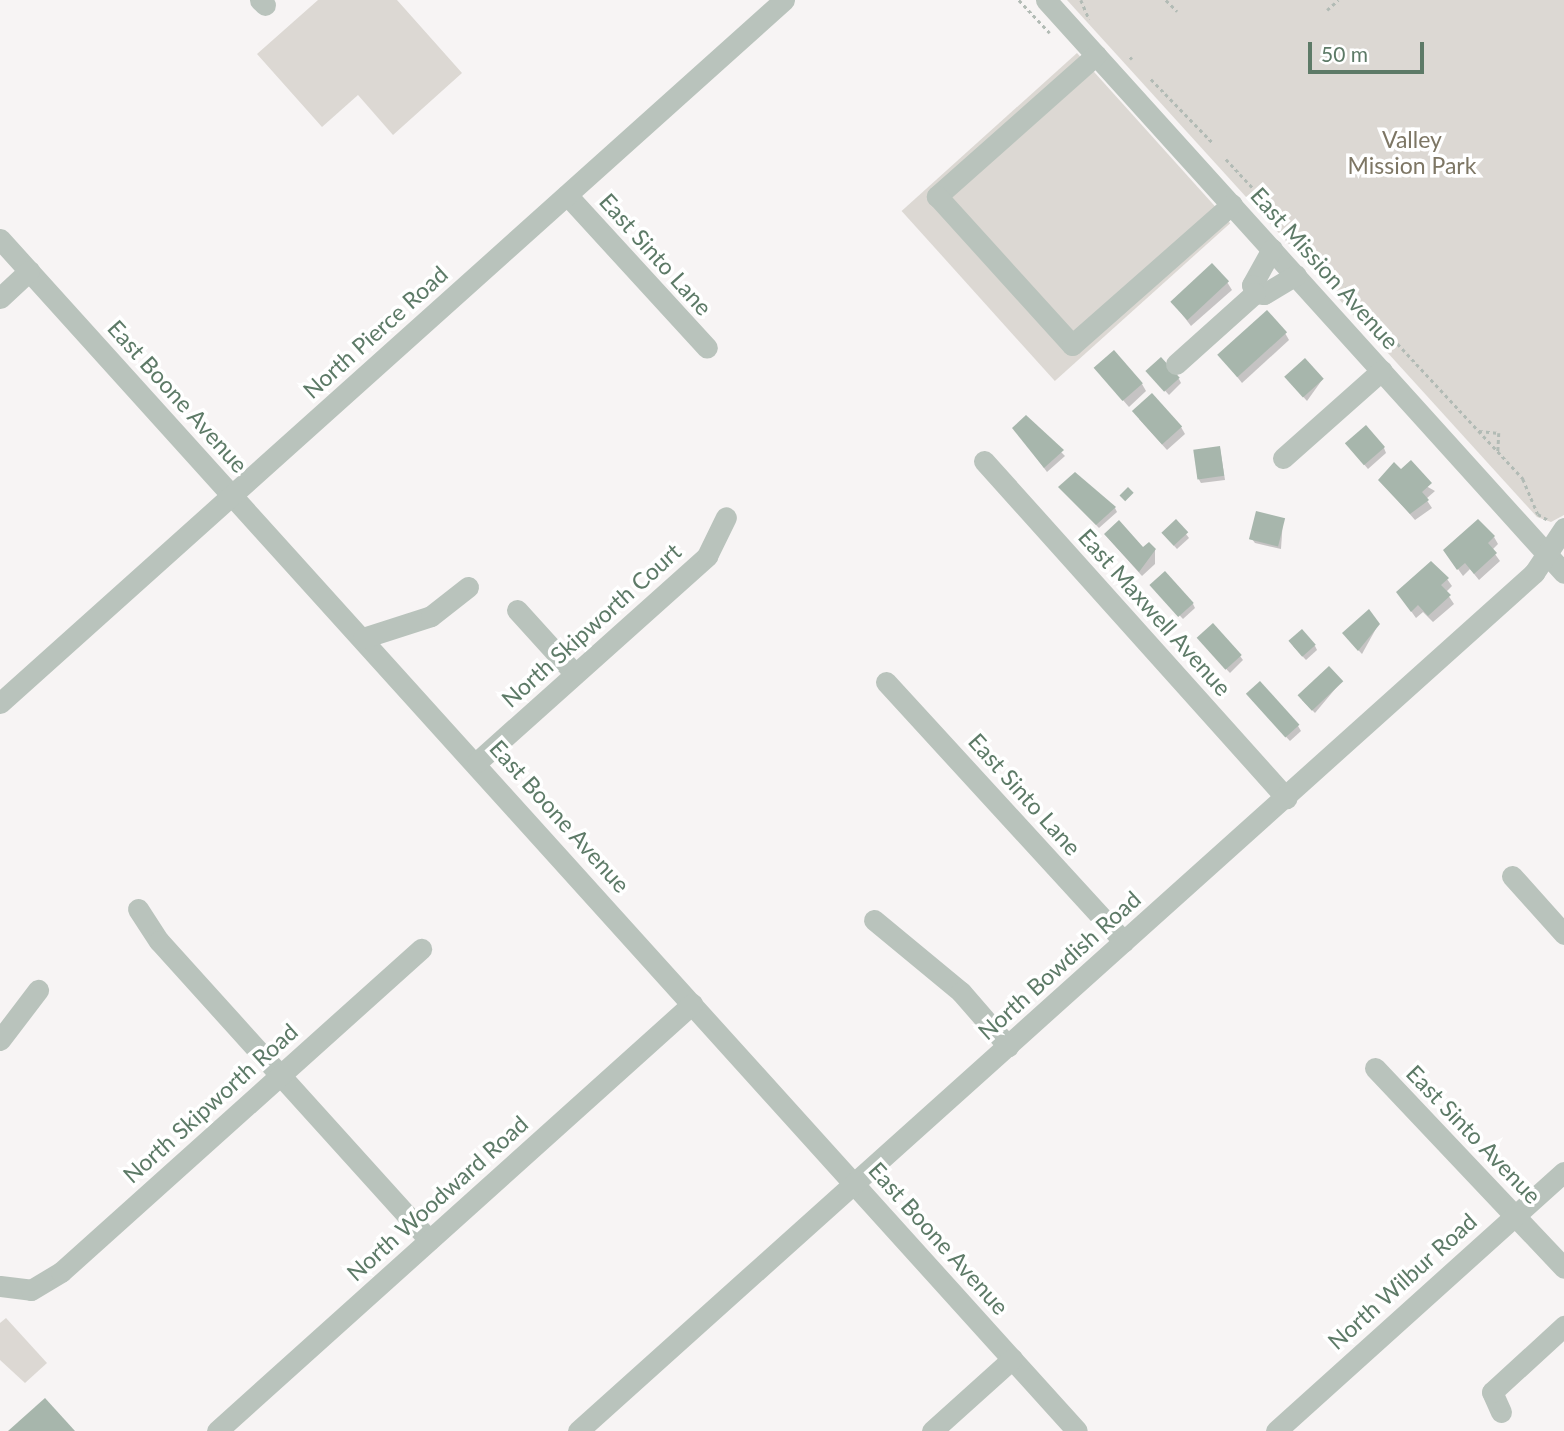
<!DOCTYPE html>
<html>
<head>
<meta charset="utf-8">
<style>
	body { margin:0 }
	#map { position:relative; width:1564px; height:1431px; overflow:hidden; background:#f7f4f4; font-family:Lato,sans-serif }
	div>[style] { position:absolute }
	.green>* { inset:0; background:#dcd8d3; transform-origin:0 0 }
	.shadow>* { inset:0; background:#0003 }
	.building>* { inset:0; background:#a7b6ac; transform-origin:0 0 }
	.path>* { height:2.5px; margin-top:-1.25px; transform-origin:0; background:repeating-linear-gradient(90deg,#b2bbb5 0 3.5px,transparent 0 7px) }
	.minor>* { height:21px; margin:-10.5px; padding:0 10.5px; transform-origin:10.5px; border-radius:10.5px; background:#b9c3bc }
	span { translate:-50% -50%; white-space:nowrap; text-align:center; line-height:1.15; -webkit-text-stroke:7px #fff; paint-order:stroke }
	.park-label { font-size:23px; color:#7d7664 }
	.street-label { font-size:23px; color:#5d7a67 }
	.scale { position:absolute; left:1308px; top:42px; width:116px; height:32px; box-sizing:border-box; border:4px solid #5d7a67; border-top:0; padding-left:9px; font-size:21px; line-height:24px; white-space:nowrap; color:#5d7a67; -webkit-text-stroke:5px #fff; paint-order:stroke }
</style>
</head>
<body>
<div id="map">
	<div class="green">
		<div style="clip-path:polygon(318px 0,397px 0,462px 73px,393px 135px,358px 95px,322px 127px,257px 54px)"></div>
		<div style="clip-path:polygon(1067px 0,1564px 0,1564px 515px,1551px 522px,1537px 517px)"></div>
		<div style="left:1077px;top:53px;width:229px;height:236px;rotate:48deg"></div>
		<div style="clip-path:polygon(6px 1318px,47px 1363px,25px 1383px,0 1360px,0 1323px)"></div>
	</div>
	<div class="shadow">
		<div style="clip-path:polygon(1227px 282px,1232px 290px,1191px 326px,1172px 301px)"></div>
		<div style="clip-path:polygon(1285px 333px,1289px 340px,1242px 383px,1220px 355px)"></div>
		<div style="clip-path:polygon(1101px 375px,1142px 384px,1146px 391px,1129px 407px)"></div>
		<div style="clip-path:polygon(1151px 375px,1179px 379px,1181px 383px,1169px 395px)"></div>
		<div style="clip-path:polygon(1322px 380px,1307px 401px,1289px 381px)"></div>
		<div style="clip-path:polygon(1026px 417px,1065px 456px,1047px 472px,1017px 432px)"></div>
		<div style="clip-path:polygon(1139px 419px,1181px 427px,1185px 434px,1167px 450px)"></div>
		<div style="clip-path:polygon(1220px 448px,1225px 480px,1201px 483px,1198px 478px)"></div>
		<div style="clip-path:polygon(1350px 448px,1384px 448px,1386px 453px,1368px 469px)"></div>
		<div style="clip-path:polygon(1401px 472px,1435px 491px,1426px 499px,1432px 508px,1415px 520px,1380px 480px)"></div>
		<div style="clip-path:polygon(1060px 488px,1115px 508px,1117px 512px,1099px 528px)"></div>
		<div style="clip-path:polygon(1283px 519px,1281px 549px,1255px 543px,1252px 539px)"></div>
		<div style="clip-path:polygon(1176px 521px,1189px 538px,1177px 549px,1166px 537px)"></div>
		<div style="clip-path:polygon(1494px 537px,1498px 544px,1492px 550px,1500px 561px,1479px 580px,1470px 569px,1463px 576px,1450px 558px)"></div>
		<div style="clip-path:polygon(1109px 539px,1155px 550px,1155px 564px,1142px 576px)"></div>
		<div style="clip-path:polygon(1447px 579px,1452px 586px,1446px 592px,1454px 604px,1433px 622px,1423px 612px,1416px 618px,1403px 600px)"></div>
		<div style="clip-path:polygon(1152px 586px,1193px 604px,1195px 608px,1183px 619px)"></div>
		<div style="clip-path:polygon(1378px 625px,1362px 654px,1347px 638px)"></div>
		<div style="clip-path:polygon(1202px 643px,1240px 656px,1243px 660px,1230px 673px)"></div>
		<div style="clip-path:polygon(1293px 646px,1315px 646px,1317px 650px,1306px 660px)"></div>
		<div style="clip-path:polygon(1341px 682px,1315px 713px,1302px 700px)"></div>
		<div style="clip-path:polygon(1251px 699px,1298px 726px,1301px 731px,1290px 741px)"></div>
	</div>
	<div class="building">
		<div style="left:1212px;top:263px;width:25px;height:57px;rotate:47deg"></div>
		<div style="left:1267px;top:310px;width:30px;height:67px;rotate:48deg"></div>
		<div style="left:1114px;top:350px;width:44px;height:27px;rotate:49deg"></div>
		<div style="left:1161px;top:357px;width:28px;height:21px;rotate:48deg"></div>
		<div style="left:1305px;top:358px;width:28px;height:28px;rotate:48deg"></div>
		<div style="left:1152px;top:393px;width:45px;height:27px;rotate:48deg"></div>
		<div style="clip-path:polygon(1026px 415px,1064px 450px,1044px 468px,1012px 428px)"></div>
		<div style="left:1366px;top:425px;width:29px;height:28px;rotate:49deg"></div>
		<div style="left:1220px;top:446px;width:30px;height:27px;rotate:82deg"></div>
		<div style="clip-path:polygon(1411px 460px,1432px 483px,1422px 492px,1429px 500px,1410px 514px,1378px 480px,1394px 462px,1401px 469px)"></div>
		<div style="clip-path:polygon(1075px 472px,1116px 507px,1096px 525px,1058px 487px)"></div>
		<div style="left:1128px;top:487px;width:8px;height:12px;rotate:45deg"></div>
		<div style="left:1256px;top:511px;width:30px;height:29px;rotate:14deg"></div>
		<div style="left:1176px;top:519px;width:18px;height:20px;rotate:47deg"></div>
		<div style="clip-path:polygon(1478px 519px,1495px 536px,1488px 543px,1497px 553px,1474px 574px,1465px 563px,1457px 570px,1443px 550px)"></div>
		<div style="clip-path:polygon(1119px 520px,1143px 547px,1149px 542px,1156px 549px,1139px 572px,1104px 534px)"></div>
		<div style="clip-path:polygon(1431px 561px,1449px 578px,1441px 585px,1451px 595px,1428px 616px,1418px 605px,1411px 612px,1396px 592px)"></div>
		<div style="left:1165px;top:571px;width:43px;height:21px;rotate:48deg"></div>
		<div style="clip-path:polygon(1369px 609px,1380px 624px,1358px 651px,1342px 633px)"></div>
		<div style="left:1213px;top:623px;width:43px;height:22px;rotate:48deg"></div>
		<div style="left:1302px;top:629px;width:21px;height:18px;rotate:49deg"></div>
		<div style="left:1329px;top:666px;width:21px;height:43px;rotate:47deg"></div>
		<div style="left:1260px;top:681px;width:59px;height:19px;rotate:48deg"></div>
		<div style="clip-path:polygon(45px 1398px,75px 1431px,8px 1431px)"></div>
	</div>
	<div class="path">
		<div style="left:1019px;top:0;width:45px;rotate:46.8deg"></div>
		<div style="left:1081px;top:0;width:21px;rotate:67deg"></div>
		<div style="left:1166px;top:0;width:16px;rotate:45deg"></div>
		<div style="left:1327px;top:10px;width:15px;rotate:-42deg"></div>
		<div style="left:1130px;top:57px;width:3px;rotate:45deg"></div>
		<div style="left:1151px;top:79px;width:88px;rotate:45.9deg"></div>
		<div style="left:1226px;top:159px;width:437px;rotate:47.1deg"></div>
		<div style="left:1523px;top:479px;width:38px;rotate:67deg"></div>
		<div style="left:1538px;top:514px;width:12px;rotate:31deg"></div>
		<div style="left:1479px;top:431px;width:20px;rotate:6deg"></div>
		<div style="left:1499px;top:433px;width:19px;rotate:93deg"></div>
	</div>
	<div class="minor">
		<div style="left:260px;top:0;width:7px;rotate:45deg"></div>
		<div style="left:1046px;top:0;width:772px;rotate:47.89deg"></div>
		<div style="left:1096px;top:55px;width:213px;rotate:138.4deg"></div>
		<div style="left:937px;top:196px;width:201px;rotate:47.8deg"></div>
		<div style="left:1072px;top:345px;width:213px;rotate:-41.4deg"></div>
		<div style="left:567px;top:195px;width:207px;rotate:47.5deg"></div>
		<div style="left:0;top:239px;width:1606px;rotate:47.9deg"></div>
		<div style="left:1272px;top:249px;width:41px;rotate:119.1deg"></div>
		<div style="left:1252px;top:285px;width:9px;rotate:69deg"></div>
		<div style="left:1255px;top:293px;width:9px;rotate:6deg"></div>
		<div style="left:1264px;top:294px;width:37px;rotate:-31deg"></div>
		<div style="left:0;top:298px;width:40px;rotate:-43deg"></div>
		<div style="left:1176px;top:364px;width:106px;rotate:-41.9deg"></div>
		<div style="left:1283px;top:458px;width:132px;rotate:-41.6deg"></div>
		<div style="left:984px;top:461px;width:453px;rotate:48.1deg"></div>
		<div style="left:517px;top:610px;width:86px;rotate:47.8deg"></div>
		<div style="left:363px;top:638px;width:71px;rotate:-17.9deg"></div>
		<div style="left:431px;top:616px;width:47px;rotate:-38.1deg"></div>
		<div style="left:886px;top:682px;width:352px;rotate:47.5deg"></div>
		<div style="left:0;top:703px;width:1053px;rotate:-41.88deg"></div>
		<div style="left:477px;top:762px;width:309px;rotate:-41.8deg"></div>
		<div style="left:707px;top:556px;width:43px;rotate:-64deg"></div>
		<div style="left:1512px;top:876px;width:78px;rotate:48.1deg"></div>
		<div style="left:138px;top:909px;width:38px;rotate:57deg"></div>
		<div style="left:159px;top:941px;width:403px;rotate:47.9deg"></div>
		<div style="left:874px;top:920px;width:113px;rotate:39.6deg"></div>
		<div style="left:961px;top:992px;width:72px;rotate:49deg"></div>
		<div style="left:0;top:1040px;width:63px;rotate:-52.8deg"></div>
		<div style="left:1375px;top:1068px;width:275px;rotate:46.6deg"></div>
		<div style="left:0;top:1286px;width:31px;rotate:7deg"></div>
		<div style="left:31px;top:1290px;width:35px;rotate:-31deg"></div>
		<div style="left:61px;top:1272px;width:484px;rotate:-41.9deg"></div>
		<div style="left:1501px;top:1412px;width:22px;rotate:-114deg"></div>
		<div style="left:1492px;top:1392px;width:98px;rotate:-42.5deg"></div>
		<div style="left:217px;top:1431px;width:639px;rotate:-41.95deg"></div>
		<div style="left:578px;top:1431px;width:1285px;rotate:-41.91deg"></div>
		<div style="left:1534px;top:573px;width:54px;rotate:-56.3deg"></div>
		<div style="left:932px;top:1431px;width:108px;rotate:-42deg"></div>
		<div style="left:1276px;top:1431px;width:387px;rotate:-42deg"></div>
	</div>
	<div class="park-label">
		<span style="left:1412px;top:152px">Valley<br>Mission Park</span>
	</div>
	<div class="street-label">
		<span style="left:656px;top:254px;rotate:48deg">East Sinto Lane</span>
		<span style="left:1325px;top:268px;rotate:48deg">East Mission Avenue</span>
		<span style="left:375px;top:332px;rotate:-42deg">North Pierce Road</span>
		<span style="left:178px;top:396px;rotate:48deg">East Boone Avenue</span>
		<span style="left:1155px;top:612px;rotate:48deg">East Maxwell Avenue</span>
		<span style="left:591px;top:625px;rotate:-42deg">North Skipworth Court</span>
		<span style="left:1025px;top:794px;rotate:48deg">East Sinto Lane</span>
		<span style="left:560px;top:816px;rotate:48deg">East Boone Avenue</span>
		<span style="left:1059px;top:965px;rotate:-42deg">North Bowdish Road</span>
		<span style="left:210px;top:1103px;rotate:-42deg">North Skipworth Road</span>
		<span style="left:1474px;top:1134px;rotate:46deg">East Sinto Avenue</span>
		<span style="left:437px;top:1198px;rotate:-42deg">North Woodward Road</span>
		<span style="left:939px;top:1238px;rotate:48deg">East Boone Avenue</span>
		<span style="left:1402px;top:1281px;rotate:-42deg">North Wilbur Road</span>
	</div>
	<div class="scale">50 m</div>
</div>
</body>
</html>
